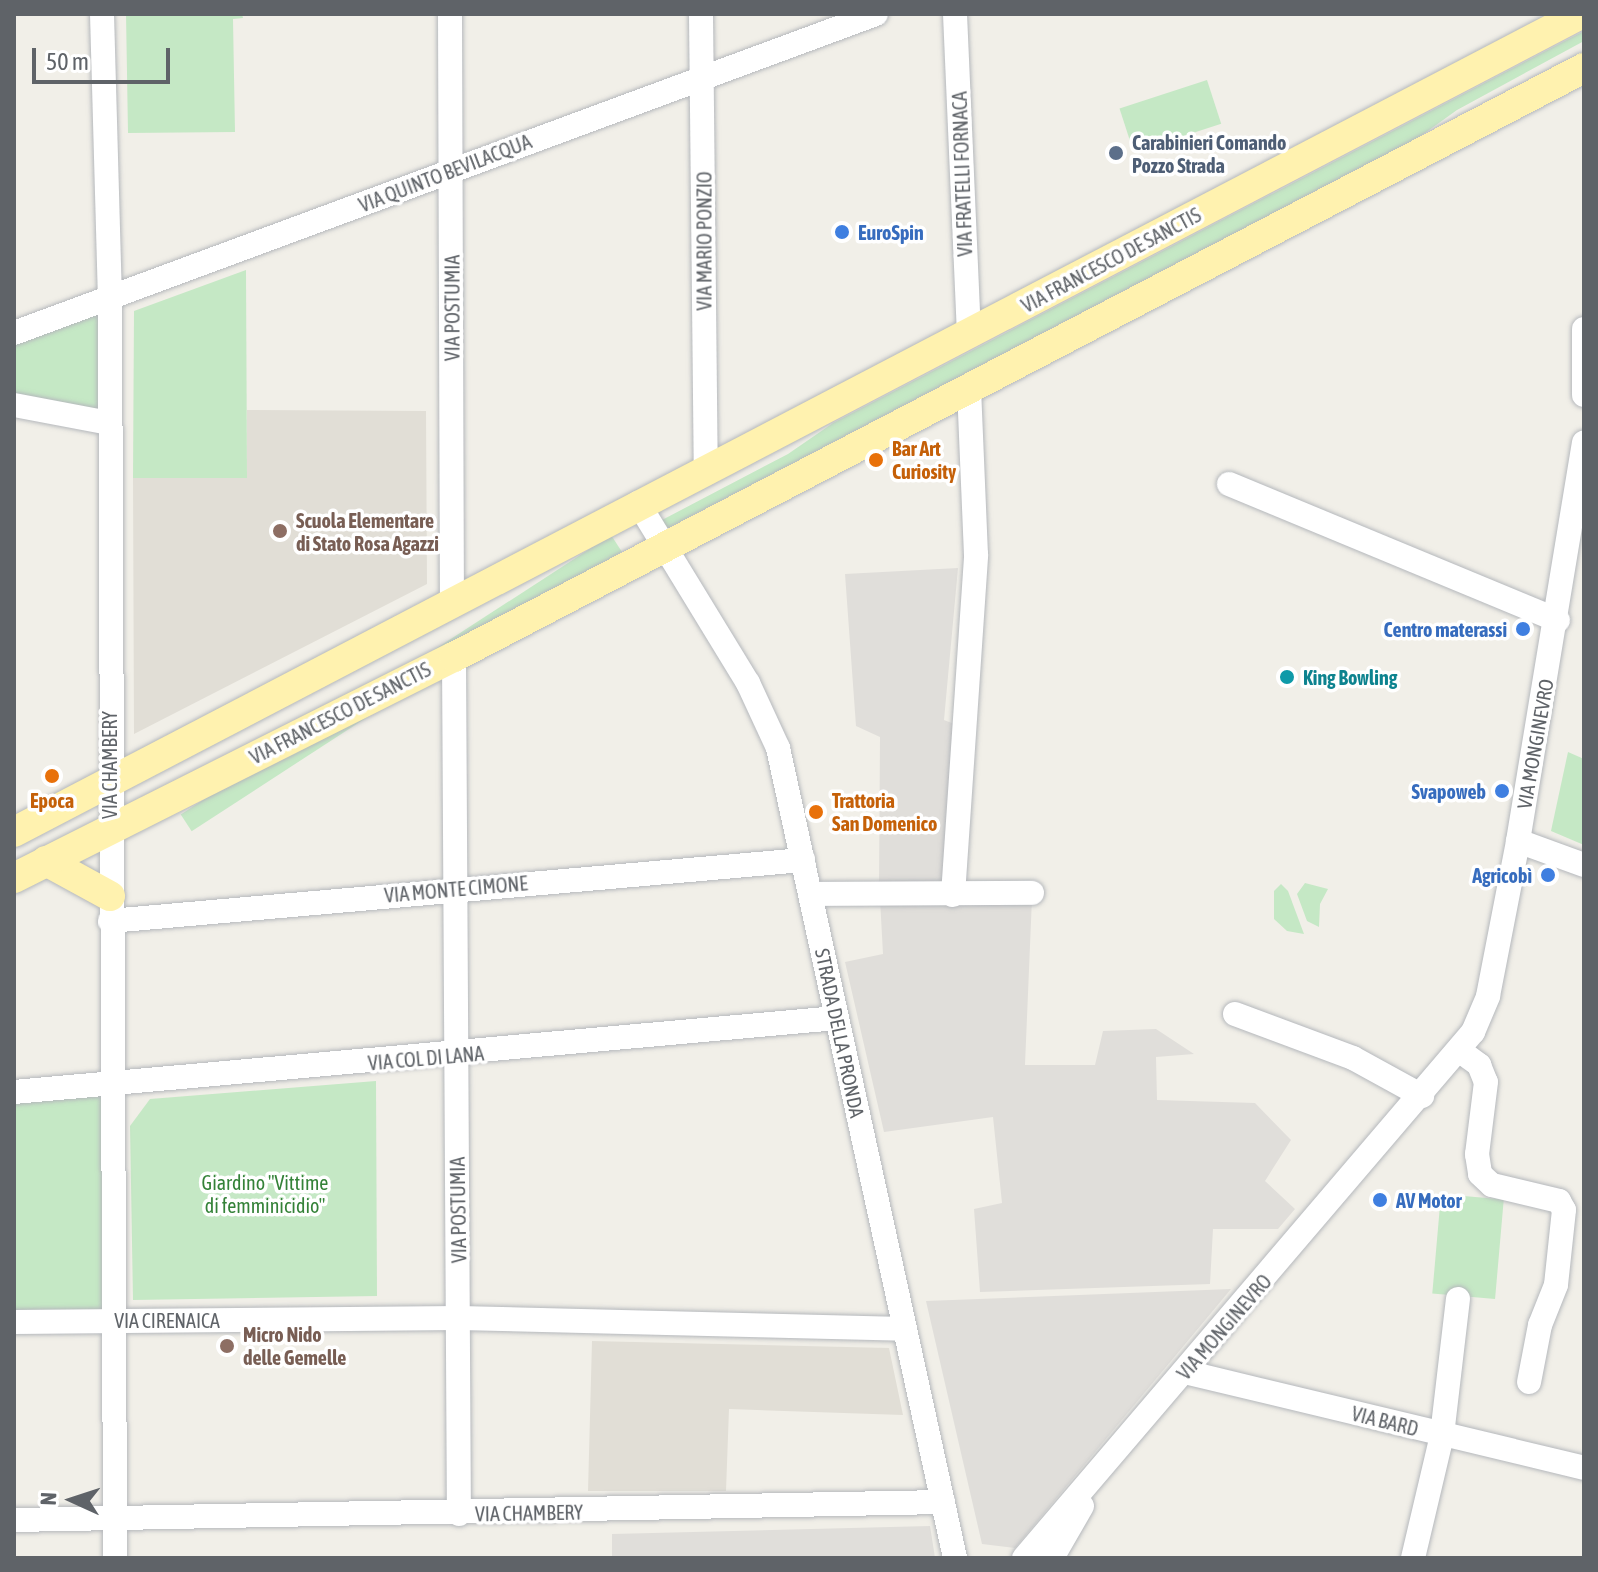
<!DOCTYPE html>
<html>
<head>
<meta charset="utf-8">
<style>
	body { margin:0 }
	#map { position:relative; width:1598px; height:1572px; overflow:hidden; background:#f1efe8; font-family:"Asap Condensed",sans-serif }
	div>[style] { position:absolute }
	.industrial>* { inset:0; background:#e0deda }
	.education>* { inset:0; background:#e1ded6 }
	.green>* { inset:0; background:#c5e8c5; transform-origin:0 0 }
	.roads { filter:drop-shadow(0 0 2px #b5b8bc) drop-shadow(0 0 2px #b5b8bc) }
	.minor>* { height:24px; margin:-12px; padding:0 12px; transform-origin:12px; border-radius:12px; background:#fff }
	.major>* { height:30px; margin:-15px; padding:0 15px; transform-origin:15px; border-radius:15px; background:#fff2af }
	.dots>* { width:22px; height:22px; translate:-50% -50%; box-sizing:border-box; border:4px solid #fff; border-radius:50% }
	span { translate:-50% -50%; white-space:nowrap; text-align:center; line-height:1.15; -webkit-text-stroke:7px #fff; paint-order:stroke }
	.service-label { font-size:20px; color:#4e5e75; font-weight:700 }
	.left { translate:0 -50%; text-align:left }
	.street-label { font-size:20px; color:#5f6368 }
	.shop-label { font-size:20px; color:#366cbe; font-weight:700 }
	.right { translate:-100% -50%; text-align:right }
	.food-label { font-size:20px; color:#c56008; font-weight:700 }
	.education-label { font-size:20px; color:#785e54; font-weight:700 }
	.culture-label { font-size:20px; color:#0d838f; font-weight:700 }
	.park-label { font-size:20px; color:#348238 }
	.frame { position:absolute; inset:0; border:16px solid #5f6368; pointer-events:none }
	.north { position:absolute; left:32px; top:1460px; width:80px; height:80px; -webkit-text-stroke:6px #fff; paint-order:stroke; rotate:273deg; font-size:22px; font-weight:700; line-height:32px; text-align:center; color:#5f6368 }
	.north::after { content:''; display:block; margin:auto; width:28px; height:36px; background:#5f6368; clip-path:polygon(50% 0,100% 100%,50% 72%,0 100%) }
	.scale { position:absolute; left:32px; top:48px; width:138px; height:36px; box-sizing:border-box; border:4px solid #5f6368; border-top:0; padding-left:10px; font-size:24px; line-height:28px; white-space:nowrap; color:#5f6368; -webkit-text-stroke:6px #fff; paint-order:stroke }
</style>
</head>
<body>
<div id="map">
	<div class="industrial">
		<div style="clip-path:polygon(958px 568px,944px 720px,957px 725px,949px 888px,879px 889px,880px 737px,856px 726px,845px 574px)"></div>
		<div style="clip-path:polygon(1032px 898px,1025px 1065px,1095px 1065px,1103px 1031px,1156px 1029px,1194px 1054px,1156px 1057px,1157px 1100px,1255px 1103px,1291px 1140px,1265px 1181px,1295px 1209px,1278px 1229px,1213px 1229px,1210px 1284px,980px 1292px,974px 1209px,1002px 1203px,993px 1117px,884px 1132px,845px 962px,883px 954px,880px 899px)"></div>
		<div style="clip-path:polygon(1231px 1289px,1015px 1548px,982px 1544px,926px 1301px)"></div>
		<div style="clip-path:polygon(930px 1526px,935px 1558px,612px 1558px,612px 1534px)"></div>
	</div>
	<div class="education">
		<div style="clip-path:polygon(247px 410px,426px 411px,427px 584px,134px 734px,133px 478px,247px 478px)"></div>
		<div style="clip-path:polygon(592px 1341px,889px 1348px,903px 1415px,729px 1409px,726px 1491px,588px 1491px)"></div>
	</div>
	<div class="green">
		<div style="clip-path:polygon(126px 14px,242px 14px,243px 18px,233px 19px,235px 132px,128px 133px)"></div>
		<div style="clip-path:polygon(1584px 31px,1584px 41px,1457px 110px,1418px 138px,667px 529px,662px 520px,788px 454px,833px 423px)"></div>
		<div style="left:1207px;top:80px;width:46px;height:92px;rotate:72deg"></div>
		<div style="clip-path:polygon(246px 270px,247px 478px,133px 478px,134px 311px)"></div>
		<div style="clip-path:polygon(110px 298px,109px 423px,14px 405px,14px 333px)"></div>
		<div style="left:611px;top:535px;width:20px;height:513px;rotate:57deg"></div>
		<div style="clip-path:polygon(1568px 752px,1584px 759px,1584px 845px,1551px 831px)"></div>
		<div style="clip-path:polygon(1305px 883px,1328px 889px,1320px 904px,1319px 927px,1307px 921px,1297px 894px)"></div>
		<div style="clip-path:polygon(1281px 884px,1288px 891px,1304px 934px,1287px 931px,1274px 919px,1274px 891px)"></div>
		<div style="clip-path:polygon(376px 1081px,377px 1296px,133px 1300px,130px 1126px,150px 1099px)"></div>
		<div style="left:111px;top:1085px;width:235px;height:97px;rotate:90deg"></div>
		<div style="left:1441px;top:1194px;width:63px;height:100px;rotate:5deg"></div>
	</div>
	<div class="roads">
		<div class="minor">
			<div style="left:102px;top:14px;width:284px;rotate:88.4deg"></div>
			<div style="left:110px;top:298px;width:1260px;rotate:89.77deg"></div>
			<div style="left:450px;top:14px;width:588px;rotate:89.81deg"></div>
			<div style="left:701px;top:14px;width:455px;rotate:89.4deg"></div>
			<div style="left:955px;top:14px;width:320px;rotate:87.5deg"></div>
			<div style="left:1584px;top:329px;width:66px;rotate:90deg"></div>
			<div style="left:14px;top:333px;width:919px;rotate:-20.31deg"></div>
			<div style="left:14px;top:405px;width:97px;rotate:10.7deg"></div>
			<div style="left:1229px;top:484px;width:356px;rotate:22.5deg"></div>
			<div style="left:638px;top:503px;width:211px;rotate:58.6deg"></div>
			<div style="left:748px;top:683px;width:72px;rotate:65.2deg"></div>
			<div style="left:778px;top:748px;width:829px;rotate:77.67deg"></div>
			<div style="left:454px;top:657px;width:857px;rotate:89.67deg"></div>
			<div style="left:1518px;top:841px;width:70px;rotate:20deg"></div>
			<div style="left:811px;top:894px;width:221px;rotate:-0.3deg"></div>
			<div style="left:953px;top:895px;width:341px;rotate:-86.1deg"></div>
			<div style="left:976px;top:555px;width:166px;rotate:-92.4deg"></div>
			<div style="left:110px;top:921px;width:696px;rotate:-5.03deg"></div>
			<div style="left:1235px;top:1014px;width:126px;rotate:20.4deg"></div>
			<div style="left:1353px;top:1058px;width:79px;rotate:28.8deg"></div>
			<div style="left:1460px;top:1051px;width:24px;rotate:36deg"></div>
			<div style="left:1479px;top:1065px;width:18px;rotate:68deg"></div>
			<div style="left:1486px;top:1082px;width:73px;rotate:97.1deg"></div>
			<div style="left:1477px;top:1154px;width:20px;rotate:81deg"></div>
			<div style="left:1480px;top:1174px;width:16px;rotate:43deg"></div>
			<div style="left:1492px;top:1185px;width:69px;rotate:13.4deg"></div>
			<div style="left:1559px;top:1201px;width:10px;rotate:61deg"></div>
			<div style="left:1564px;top:1210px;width:75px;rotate:96.1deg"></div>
			<div style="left:1556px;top:1285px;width:43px;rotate:111.8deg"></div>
			<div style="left:1540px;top:1325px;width:58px;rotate:100.9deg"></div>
			<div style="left:14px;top:1092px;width:826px;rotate:-5.14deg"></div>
			<div style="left:14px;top:1322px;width:445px;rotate:-0.5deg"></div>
			<div style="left:459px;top:1318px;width:445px;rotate:1.4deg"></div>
			<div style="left:1185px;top:1372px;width:410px;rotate:13.5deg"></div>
			<div style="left:14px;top:1520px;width:929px;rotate:-1.11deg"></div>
			<div style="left:1024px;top:1558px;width:692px;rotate:-49.52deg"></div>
			<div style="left:1473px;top:1032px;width:39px;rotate:-67deg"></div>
			<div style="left:1488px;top:996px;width:158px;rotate:-79deg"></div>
			<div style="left:1518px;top:841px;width:404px;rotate:-80.6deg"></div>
			<div style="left:1052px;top:1558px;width:60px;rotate:-60deg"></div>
			<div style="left:1413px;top:1558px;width:126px;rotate:-76.7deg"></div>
			<div style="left:1442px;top:1435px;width:137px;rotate:-83.3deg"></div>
		</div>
		<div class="major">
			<div style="left:14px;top:832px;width:1768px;rotate:-27.57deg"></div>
			<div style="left:46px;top:861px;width:73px;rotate:28.7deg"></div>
			<div style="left:14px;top:878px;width:492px;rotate:-26.7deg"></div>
			<div style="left:454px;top:657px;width:1274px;rotate:-27.53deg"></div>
		</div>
	</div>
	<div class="dots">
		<div style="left:1116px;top:153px;background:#5c6f8a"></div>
		<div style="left:842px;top:232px;background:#3f7fe0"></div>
		<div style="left:876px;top:460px;background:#e8710a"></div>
		<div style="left:280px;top:531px;background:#8d6e63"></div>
		<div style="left:1523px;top:629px;background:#3f7fe0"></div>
		<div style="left:1287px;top:677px;background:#0f9aa8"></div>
		<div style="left:52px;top:776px;background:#e8710a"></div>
		<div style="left:1502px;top:791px;background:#3f7fe0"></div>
		<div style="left:816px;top:812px;background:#e8710a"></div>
		<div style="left:1548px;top:875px;background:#3f7fe0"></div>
		<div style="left:1380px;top:1200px;background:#3f7fe0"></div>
		<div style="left:227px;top:1346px;background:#8d6e63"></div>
	</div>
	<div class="service-label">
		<span class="left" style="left:1132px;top:154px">Carabinieri Comando<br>Pozzo Strada</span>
	</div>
	<div class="street-label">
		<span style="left:445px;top:173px;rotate:-21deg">VIA QUINTO BEVILACQUA</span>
		<span style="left:962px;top:174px;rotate:-92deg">VIA FRATELLI FORNACA</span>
		<span style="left:704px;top:241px;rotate:-90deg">VIA MARIO PONZIO</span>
		<span style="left:1111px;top:260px;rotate:-28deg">VIA FRANCESCO DE SANCTIS</span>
		<span style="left:452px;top:308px;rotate:-90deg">VIA POSTUMIA</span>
		<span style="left:340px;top:713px;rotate:-27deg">VIA FRANCESCO DE SANCTIS</span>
		<span style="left:1535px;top:744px;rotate:-80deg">VIA MONGINEVRO</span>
		<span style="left:109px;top:765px;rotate:-90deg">VIA CHAMBERY</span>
		<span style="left:456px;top:889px;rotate:-5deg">VIA MONTE CIMONE</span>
		<span style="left:840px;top:1033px;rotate:78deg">STRADA DELLA PRONDA</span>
		<span style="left:426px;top:1058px;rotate:-5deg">VIA COL DI LANA</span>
		<span style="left:458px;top:1210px;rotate:-91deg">VIA POSTUMIA</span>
		<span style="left:167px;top:1320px">VIA CIRENAICA</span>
		<span style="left:1224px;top:1327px;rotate:-49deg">VIA MONGINEVRO</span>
		<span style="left:1385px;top:1421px;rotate:14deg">VIA BARD</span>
		<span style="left:529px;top:1513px;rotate:-1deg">VIA CHAMBERY</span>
	</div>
	<div class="shop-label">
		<span class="left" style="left:858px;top:232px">EuroSpin</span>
		<span class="right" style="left:1507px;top:629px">Centro materassi</span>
		<span class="right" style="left:1486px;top:791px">Svapoweb</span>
		<span class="right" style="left:1532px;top:875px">Agricobì</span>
		<span class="left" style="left:1396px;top:1200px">AV Motor</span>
	</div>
	<div class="food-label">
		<span class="left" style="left:892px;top:460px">Bar Art<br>Curiosity</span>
		<span style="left:52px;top:800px">Epoca</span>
		<span class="left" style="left:832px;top:812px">Trattoria<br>San Domenico</span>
	</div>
	<div class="education-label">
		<span class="left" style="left:296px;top:532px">Scuola Elementare<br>di Stato Rosa Agazzi</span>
		<span class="left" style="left:243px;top:1346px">Micro Nido<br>delle Gemelle</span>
	</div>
	<div class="culture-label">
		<span class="left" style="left:1303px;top:677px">King Bowling</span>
	</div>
	<div class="park-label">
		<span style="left:265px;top:1194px">Giardino "Vittime<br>di femminicidio"</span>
	</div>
	<div class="frame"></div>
	<div class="north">N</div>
	<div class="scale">50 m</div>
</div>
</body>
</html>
